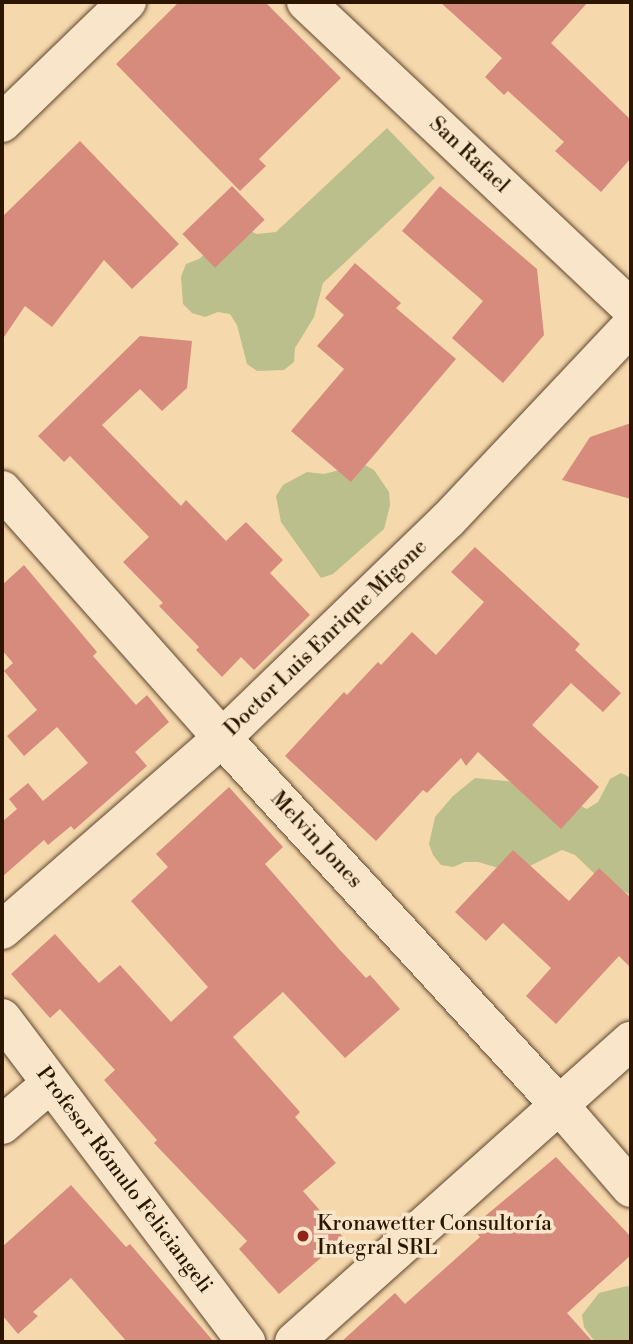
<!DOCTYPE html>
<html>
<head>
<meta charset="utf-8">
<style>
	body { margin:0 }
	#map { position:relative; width:633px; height:1344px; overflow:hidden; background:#f6d8ad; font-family:"Libre Bodoni",serif }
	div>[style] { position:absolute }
	.green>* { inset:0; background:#bbbf8b }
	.building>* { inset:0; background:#d78b7d; transform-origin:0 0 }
	.roads { filter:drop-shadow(0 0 2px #5f462b) drop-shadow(0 0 2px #5f462b) }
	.minor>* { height:38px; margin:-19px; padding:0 19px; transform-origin:19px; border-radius:19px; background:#f9e6ca }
	.dots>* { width:19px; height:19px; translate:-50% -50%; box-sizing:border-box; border:4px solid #f9e6ca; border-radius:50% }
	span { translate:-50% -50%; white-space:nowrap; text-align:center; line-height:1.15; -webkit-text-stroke:7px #f9e6ca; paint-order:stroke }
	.street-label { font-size:21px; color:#2d1600 }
	.poi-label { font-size:21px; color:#2d1600 }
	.left { translate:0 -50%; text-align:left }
	.frame { position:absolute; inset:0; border:4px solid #2d1600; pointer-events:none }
</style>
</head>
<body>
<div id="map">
	<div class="green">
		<div style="clip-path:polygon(387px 128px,435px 178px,323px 283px,314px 317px,295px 348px,294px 362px,284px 370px,257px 371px,247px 364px,237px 325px,230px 314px,218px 312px,205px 317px,192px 313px,183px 304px,181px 277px,186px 264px,199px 259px,232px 231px,245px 229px,257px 234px,276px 232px)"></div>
		<div style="clip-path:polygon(363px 464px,374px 470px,389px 492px,390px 505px,384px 529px,333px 574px,321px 578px,281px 522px,276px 496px,283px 485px,307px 472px,324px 474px)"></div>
		<div style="clip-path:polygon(621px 773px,631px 778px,631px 895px,599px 878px,575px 855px,562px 850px,516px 873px,478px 862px,465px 862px,453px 867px,441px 865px,433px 855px,429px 844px,435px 817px,453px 796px,475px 778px,536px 784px,587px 809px,598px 802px,610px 779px)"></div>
		<div style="clip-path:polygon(627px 1286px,631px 1287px,631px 1342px,595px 1342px,584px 1327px,582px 1315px,599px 1293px)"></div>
	</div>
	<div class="building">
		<div style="clip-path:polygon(179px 2px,265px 2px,341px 78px,259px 159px,266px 166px,240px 191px,116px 64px)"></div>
		<div style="clip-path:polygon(440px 2px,588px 2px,551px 43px,631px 120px,631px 158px,601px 192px,555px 151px,564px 142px,508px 91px,504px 95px,485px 77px,502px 58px)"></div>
		<div style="clip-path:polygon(80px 141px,179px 244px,132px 289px,104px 260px,52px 327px,25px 306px,2px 340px,2px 217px)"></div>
		<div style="left:232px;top:186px;width:47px;height:69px;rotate:46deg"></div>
		<div style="clip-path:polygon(440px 186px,537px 269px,544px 335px,503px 383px,452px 338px,483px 301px,402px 231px)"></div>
		<div style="clip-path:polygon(355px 263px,401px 303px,396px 308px,456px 359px,351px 482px,291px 431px,344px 369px,317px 346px,344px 315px,325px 298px)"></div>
		<div style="clip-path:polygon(140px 336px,192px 341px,187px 388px,162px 411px,140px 389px,102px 425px,181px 506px,186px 500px,226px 541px,246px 522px,283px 560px,270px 573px,310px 615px,254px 670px,241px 657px,222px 677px,196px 650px,199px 647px,159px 606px,163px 603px,123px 562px,149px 537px,70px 456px,64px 462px,38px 436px)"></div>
		<div style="clip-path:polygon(631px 423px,631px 499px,562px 480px,590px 437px)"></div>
		<div style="clip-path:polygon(475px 547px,580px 644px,575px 650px,621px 693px,603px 712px,571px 683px,532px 725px,599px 787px,561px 829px,478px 752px,466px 766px,461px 758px,427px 793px,423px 790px,376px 841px,285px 756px,344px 692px,347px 695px,378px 662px,381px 665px,412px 632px,436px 655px,484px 602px,451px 572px)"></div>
		<div style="clip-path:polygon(24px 565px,97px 652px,93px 656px,136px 705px,147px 695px,169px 722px,135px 752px,147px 766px,74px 830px,71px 826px,48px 845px,44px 840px,2px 877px,2px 822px,17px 809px,9px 799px,28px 783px,43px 801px,88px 763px,57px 727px,24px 756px,7px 736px,37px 710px,4px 671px,13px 663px,2px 650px,2px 585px)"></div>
		<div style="clip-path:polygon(229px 787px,283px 847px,265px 864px,339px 949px,366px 978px,370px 975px,400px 1009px,345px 1058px,283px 992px,233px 1037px,300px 1112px,295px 1117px,336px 1163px,303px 1191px,344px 1238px,279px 1294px,239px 1249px,247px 1241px,154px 1143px,157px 1140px,104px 1080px,115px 1070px,60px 1009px,50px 1018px,11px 974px,55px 934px,99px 983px,120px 965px,171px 1022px,208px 987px,131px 901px,168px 867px,156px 854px)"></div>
		<div style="clip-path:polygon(513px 850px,569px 901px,599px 868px,631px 898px,631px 968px,619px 956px,556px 1024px,526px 996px,551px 968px,503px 923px,486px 941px,455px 912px)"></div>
		<div style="clip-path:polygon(556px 1157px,631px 1237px,631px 1255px,567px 1313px,593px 1342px,341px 1342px,395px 1293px,405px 1304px,480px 1237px,472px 1227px)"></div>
		<div style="clip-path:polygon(71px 1185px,126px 1247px,130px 1244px,214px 1342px,127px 1342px,71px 1278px,33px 1312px,38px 1316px,18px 1334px,2px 1315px,2px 1247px)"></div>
	</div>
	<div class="roads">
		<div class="minor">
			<div style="left:306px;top:2px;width:446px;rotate:43.3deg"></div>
			<div style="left:2px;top:123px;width:174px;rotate:-44.1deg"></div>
			<div style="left:2px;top:490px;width:332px;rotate:48.4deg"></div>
			<div style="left:222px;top:738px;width:501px;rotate:47.43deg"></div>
			<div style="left:561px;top:1107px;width:107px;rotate:49.2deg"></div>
			<div style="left:2px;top:930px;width:292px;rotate:-41.1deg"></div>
			<div style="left:222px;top:738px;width:314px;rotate:-44deg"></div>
			<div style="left:448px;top:520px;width:267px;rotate:-46.7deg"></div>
			<div style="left:2px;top:1018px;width:406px;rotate:53deg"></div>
			<div style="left:2px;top:1125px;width:63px;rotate:-40.5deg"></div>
			<div style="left:294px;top:1342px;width:452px;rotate:-41.8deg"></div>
		</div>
	</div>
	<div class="dots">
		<div style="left:303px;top:1236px;background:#8f2418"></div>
	</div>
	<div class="street-label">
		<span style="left:469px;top:155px;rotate:43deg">San Rafael</span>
		<span style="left:326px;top:638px;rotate:-44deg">Doctor Luis Enrique Migone</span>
		<span style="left:316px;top:840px;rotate:47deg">Melvin Jones</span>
		<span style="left:124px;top:1180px;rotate:53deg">Profesor Rómulo Feliciangeli</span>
	</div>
	<div class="poi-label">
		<span class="left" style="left:317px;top:1236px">Kronawetter Consultoría<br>Integral SRL</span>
	</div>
	<div class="frame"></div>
</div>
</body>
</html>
